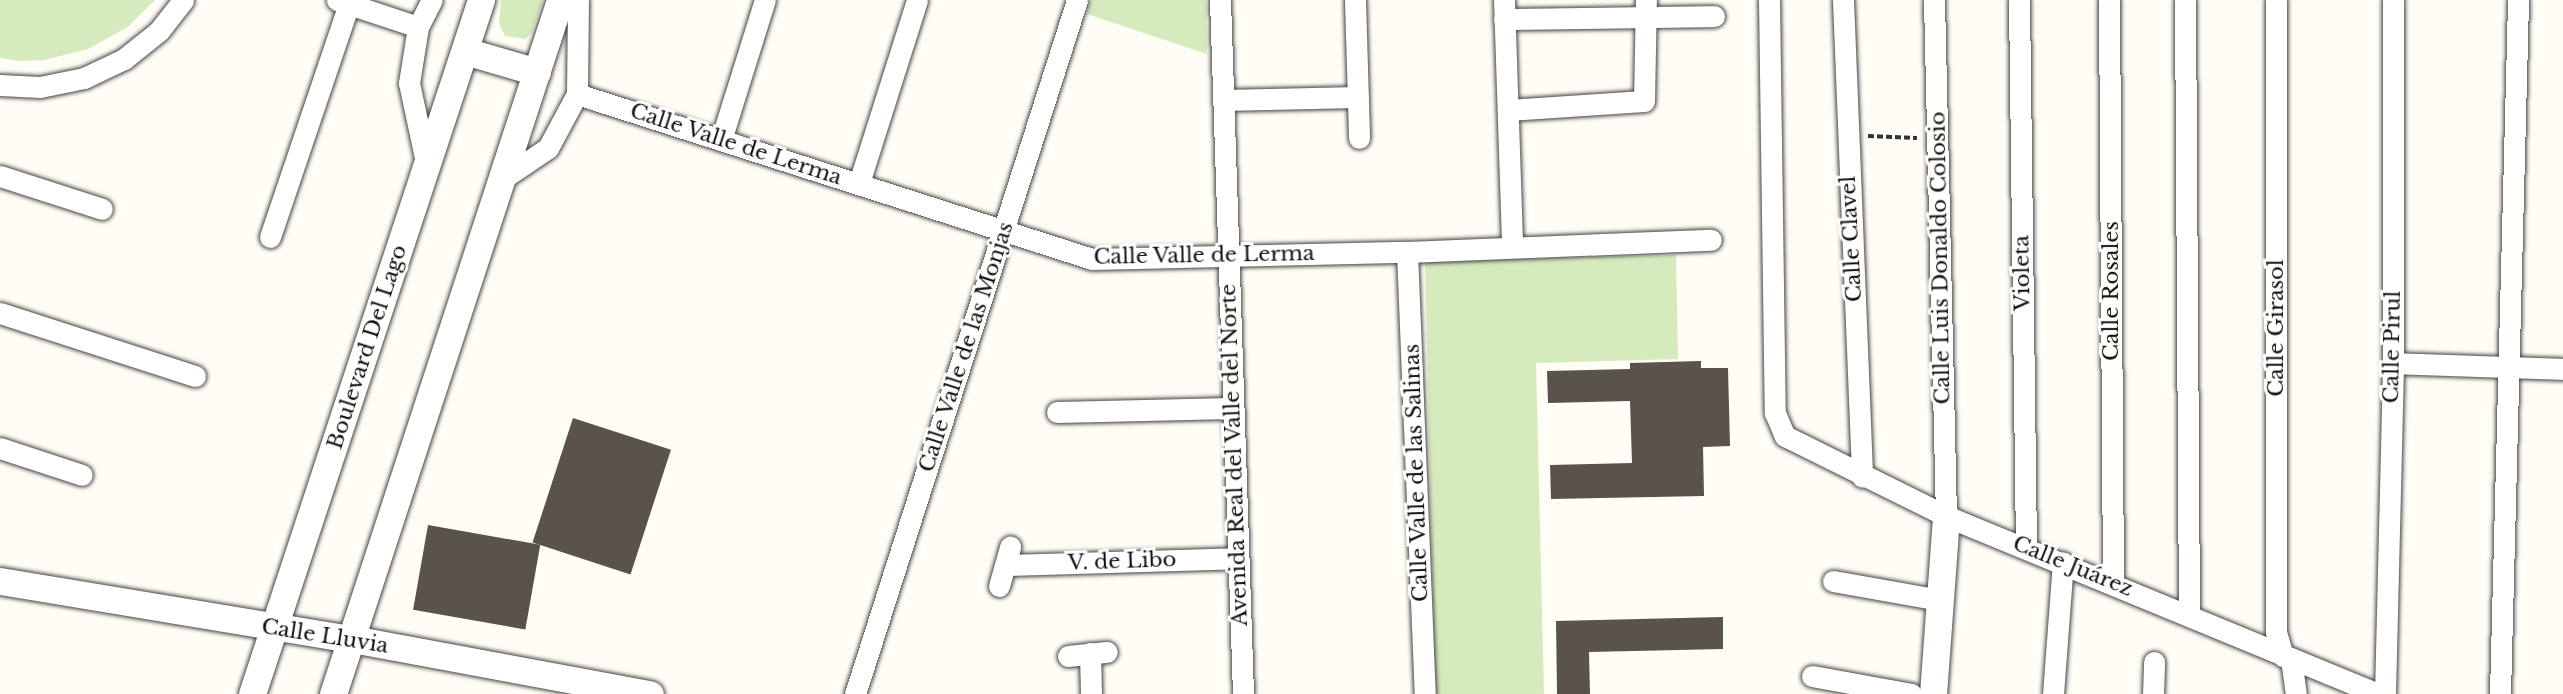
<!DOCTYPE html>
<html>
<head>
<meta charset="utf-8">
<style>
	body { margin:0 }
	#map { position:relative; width:2563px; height:694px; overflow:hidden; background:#fffdf5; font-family:"Libre Baskerville",serif }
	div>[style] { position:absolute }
	.green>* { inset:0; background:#d5ebbd }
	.building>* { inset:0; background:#5a524d; transform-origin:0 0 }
	.path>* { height:4px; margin-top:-2px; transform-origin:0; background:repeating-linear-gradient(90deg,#333 0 6px,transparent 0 9px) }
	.roads { filter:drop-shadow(0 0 2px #444) drop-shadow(0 0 2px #444) }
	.minor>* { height:21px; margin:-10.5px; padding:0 10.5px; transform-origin:10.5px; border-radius:10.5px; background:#fff }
	.tertiary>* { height:27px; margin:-13.5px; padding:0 13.5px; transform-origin:13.5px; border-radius:13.5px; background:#fff }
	span { translate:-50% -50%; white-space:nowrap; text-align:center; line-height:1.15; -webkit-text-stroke:6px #fff; paint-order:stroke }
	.street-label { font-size:21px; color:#111 }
</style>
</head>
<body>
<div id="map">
	<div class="green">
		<div style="clip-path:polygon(0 0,155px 0,128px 27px,88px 49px,44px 60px,21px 61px,0 58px)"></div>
		<div style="clip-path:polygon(501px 0,543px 0,532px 32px,526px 39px,505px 36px,499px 24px)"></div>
		<div style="clip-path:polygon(1091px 0,1206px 0,1207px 54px,1087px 14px)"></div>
		<div style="clip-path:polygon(1676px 255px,1678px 359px,1536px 363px,1544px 694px,1435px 694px,1425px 261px)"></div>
	</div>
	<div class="building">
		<div style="clip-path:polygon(1701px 361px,1701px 368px,1728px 368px,1730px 446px,1703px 447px,1704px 496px,1551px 499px,1550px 465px,1632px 463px,1630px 401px,1548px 403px,1547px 371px,1630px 369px,1630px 363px)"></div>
		<div style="left:573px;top:418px;width:103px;height:131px;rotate:18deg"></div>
		<div style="left:428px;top:525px;width:114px;height:86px;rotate:10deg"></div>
		<div style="clip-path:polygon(1723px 617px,1723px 649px,1589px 652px,1590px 694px,1557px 694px,1556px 621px)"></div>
	</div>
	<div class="path">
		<div style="left:1868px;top:136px;width:49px;rotate:2.3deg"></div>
	</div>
	<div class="roads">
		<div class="minor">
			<div style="left:337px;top:0;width:85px;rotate:18.4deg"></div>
			<div style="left:1220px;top:0;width:694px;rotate:88.1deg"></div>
			<div style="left:1355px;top:0;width:138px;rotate:88.3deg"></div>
			<div style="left:1504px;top:0;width:247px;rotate:88.1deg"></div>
			<div style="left:1769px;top:0;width:413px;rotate:89.2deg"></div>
			<div style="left:1775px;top:413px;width:25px;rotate:67deg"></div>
			<div style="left:1785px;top:436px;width:180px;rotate:26.4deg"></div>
			<div style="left:1946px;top:516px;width:466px;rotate:22.4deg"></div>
			<div style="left:1843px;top:0;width:477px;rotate:87.7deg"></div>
			<div style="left:1934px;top:0;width:516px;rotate:88.67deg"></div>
			<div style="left:2019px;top:0;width:546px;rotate:89.27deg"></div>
			<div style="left:2109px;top:0;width:582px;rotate:89.61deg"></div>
			<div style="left:2185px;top:0;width:614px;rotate:89.63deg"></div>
			<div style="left:2276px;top:0;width:632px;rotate:90deg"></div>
			<div style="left:2276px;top:632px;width:25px;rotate:74deg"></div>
			<div style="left:1504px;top:19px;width:210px;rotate:-0.8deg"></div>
			<div style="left:0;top:85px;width:40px;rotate:2.9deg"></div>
			<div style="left:40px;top:87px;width:45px;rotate:-11.6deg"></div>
			<div style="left:84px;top:78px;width:44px;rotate:-25.4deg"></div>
			<div style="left:124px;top:59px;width:45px;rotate:-38.7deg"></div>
			<div style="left:159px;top:31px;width:39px;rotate:-52deg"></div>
			<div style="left:577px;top:94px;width:541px;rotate:17.76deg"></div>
			<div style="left:1092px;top:259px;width:315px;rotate:-1.3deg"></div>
			<div style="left:1407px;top:252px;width:304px;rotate:-2.3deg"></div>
			<div style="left:1223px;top:100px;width:135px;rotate:-1.3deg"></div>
			<div style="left:1508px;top:110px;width:136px;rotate:-3.8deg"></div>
			<div style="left:1644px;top:101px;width:101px;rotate:-88.9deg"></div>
			<div style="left:721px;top:140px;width:147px;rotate:-72.6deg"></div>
			<div style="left:427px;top:167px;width:86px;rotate:-102.1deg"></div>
			<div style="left:409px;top:83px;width:57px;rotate:-80.9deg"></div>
			<div style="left:418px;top:27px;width:30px;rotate:-63deg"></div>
			<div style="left:0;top:176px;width:107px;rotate:17.9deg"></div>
			<div style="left:502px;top:179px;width:55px;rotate:-34deg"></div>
			<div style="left:548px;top:148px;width:61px;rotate:-61.8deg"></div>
			<div style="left:577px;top:94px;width:94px;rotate:-89.4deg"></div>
			<div style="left:859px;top:183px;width:192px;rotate:-72.4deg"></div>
			<div style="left:270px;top:237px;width:250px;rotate:-71.3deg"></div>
			<div style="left:1407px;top:252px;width:442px;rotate:87.7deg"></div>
			<div style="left:0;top:313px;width:205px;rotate:17.9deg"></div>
			<div style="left:2393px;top:363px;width:170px;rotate:2deg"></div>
			<div style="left:1057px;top:412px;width:175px;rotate:-1.3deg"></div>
			<div style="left:0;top:448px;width:86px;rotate:18.2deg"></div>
			<div style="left:1007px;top:565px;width:230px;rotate:-1.7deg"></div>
			<div style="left:1833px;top:581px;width:109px;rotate:10.1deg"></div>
			<div style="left:999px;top:586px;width:41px;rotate:-74.2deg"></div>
			<div style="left:1090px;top:653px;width:41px;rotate:88.6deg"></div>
			<div style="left:1068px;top:656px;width:39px;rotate:-6deg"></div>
			<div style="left:2291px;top:659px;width:35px;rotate:82deg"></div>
			<div style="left:1812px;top:676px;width:101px;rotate:10.3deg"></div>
			<div style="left:855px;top:694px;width:729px;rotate:-72.26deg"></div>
			<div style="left:2053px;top:694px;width:132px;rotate:-85.7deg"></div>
			<div style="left:2153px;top:694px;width:32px;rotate:-88deg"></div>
			<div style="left:2385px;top:694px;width:331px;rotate:-88.6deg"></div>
			<div style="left:2393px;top:363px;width:363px;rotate:-90deg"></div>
			<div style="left:2500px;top:694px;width:694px;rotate:-88.51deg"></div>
		</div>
		<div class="tertiary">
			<div style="left:465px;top:51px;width:75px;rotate:16.3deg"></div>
			<div style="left:0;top:581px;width:357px;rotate:9.4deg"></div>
			<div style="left:352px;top:639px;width:303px;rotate:10.5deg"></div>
			<div style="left:252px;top:694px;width:731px;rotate:-71.74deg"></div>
			<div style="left:333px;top:694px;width:730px;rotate:-71.89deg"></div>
			<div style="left:1933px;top:694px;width:178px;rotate:-85.8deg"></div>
		</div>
	</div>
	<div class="street-label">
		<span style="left:736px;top:144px;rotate:18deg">Calle Valle de Lerma</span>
		<span style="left:1851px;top:239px;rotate:-93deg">Calle Clavel</span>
		<span style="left:1204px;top:255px;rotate:-1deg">Calle Valle de Lerma</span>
		<span style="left:1940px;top:258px;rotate:-91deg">Calle Luis Donaldo Colosio</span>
		<span style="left:2022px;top:273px;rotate:-91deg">Violeta</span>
		<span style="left:2111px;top:291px;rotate:-90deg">Calle Rosales</span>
		<span style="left:2276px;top:328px;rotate:-90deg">Calle Girasol</span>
		<span style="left:367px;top:347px;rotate:-72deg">Boulevard Del Lago</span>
		<span style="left:966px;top:347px;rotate:-72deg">Calle Valle de las Monjas</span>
		<span style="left:2392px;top:347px;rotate:-89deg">Calle Pirul</span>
		<span style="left:1234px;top:455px;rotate:-92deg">Avenida Real del Valle del Norte</span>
		<span style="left:1416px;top:473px;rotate:-92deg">Calle Valle de las Salinas</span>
		<span style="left:1122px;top:561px;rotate:-2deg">V. de Libo</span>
		<span style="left:2073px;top:566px;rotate:22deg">Calle Juárez</span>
		<span style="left:325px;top:636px;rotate:9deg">Calle Lluvia</span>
	</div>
</div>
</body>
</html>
